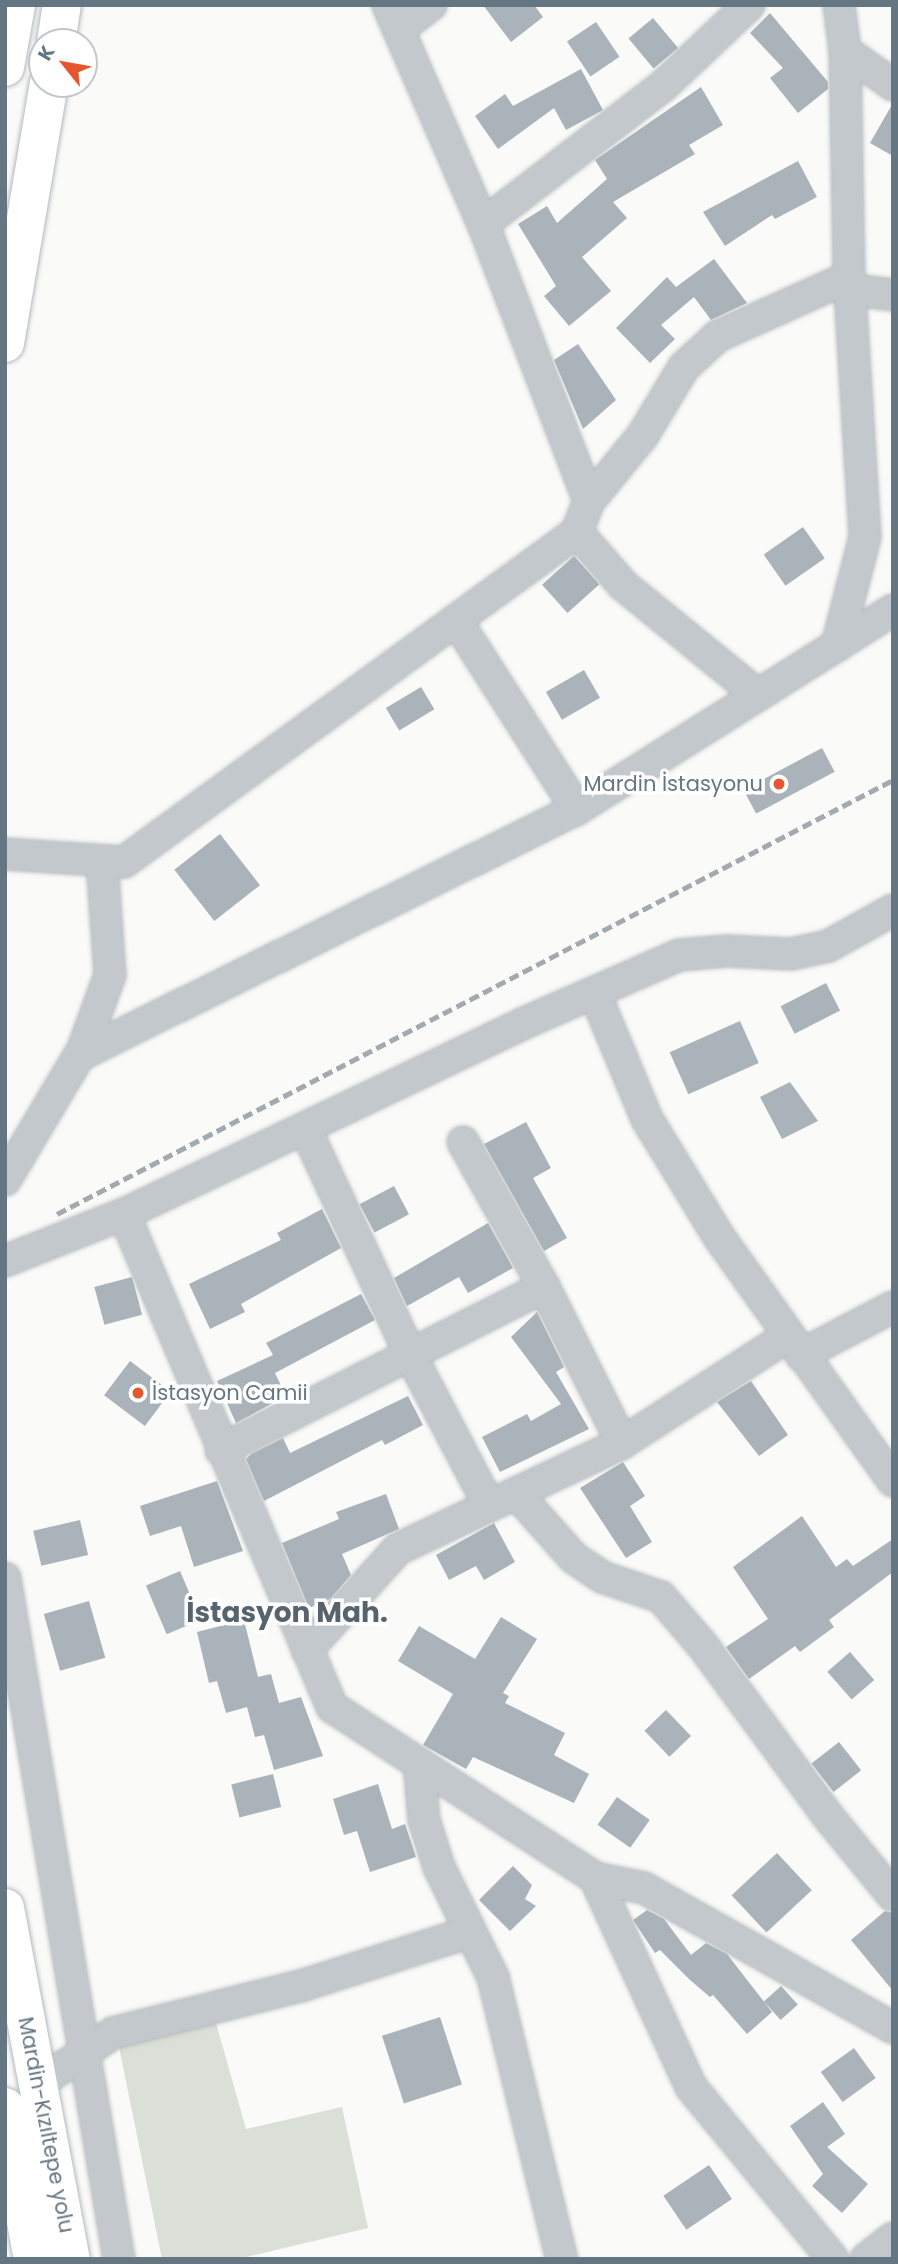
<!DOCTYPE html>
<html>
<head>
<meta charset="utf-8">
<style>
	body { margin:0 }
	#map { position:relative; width:898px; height:2264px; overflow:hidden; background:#fafaf8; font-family:Poppins,sans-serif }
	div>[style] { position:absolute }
	.green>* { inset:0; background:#dadfd7 }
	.building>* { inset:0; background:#aab3b9; transform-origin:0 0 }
	.roads { filter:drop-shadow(0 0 2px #b4b9bd) drop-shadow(0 0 2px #b4b9bd) }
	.minor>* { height:30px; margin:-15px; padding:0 15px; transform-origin:15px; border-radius:15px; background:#c3c8cc }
	.highway>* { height:38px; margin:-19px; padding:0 19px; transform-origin:19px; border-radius:19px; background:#fff }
	.rail>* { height:5px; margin-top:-2.5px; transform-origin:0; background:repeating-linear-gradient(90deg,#a2aab0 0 10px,transparent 0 15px) }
	.dots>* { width:19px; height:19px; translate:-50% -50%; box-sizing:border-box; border:4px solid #fff; border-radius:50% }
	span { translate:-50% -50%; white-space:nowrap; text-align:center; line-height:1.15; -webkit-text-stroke:7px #fff; paint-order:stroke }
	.poi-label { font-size:21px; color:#657683 }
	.right { translate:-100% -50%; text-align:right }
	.left { translate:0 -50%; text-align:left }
	.street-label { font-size:21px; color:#657683 }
	.district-label { font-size:28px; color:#57646e; font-weight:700 }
	.frame { position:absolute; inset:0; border:7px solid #657683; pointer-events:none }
	.north { position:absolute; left:28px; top:28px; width:70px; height:70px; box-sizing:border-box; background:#fff; border:2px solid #c1c8cd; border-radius:50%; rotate:301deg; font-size:19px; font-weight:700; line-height:28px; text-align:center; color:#657683 }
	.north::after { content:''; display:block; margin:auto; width:24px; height:32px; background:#e4572e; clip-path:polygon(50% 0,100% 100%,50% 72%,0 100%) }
</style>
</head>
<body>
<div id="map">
	<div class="green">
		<div style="clip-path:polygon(216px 2023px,246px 2129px,342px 2107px,368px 2228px,238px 2259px,162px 2259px,118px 2042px)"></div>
	</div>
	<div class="building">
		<div style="clip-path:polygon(483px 5px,534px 5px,543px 17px,511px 42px)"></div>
		<div style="clip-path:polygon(770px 13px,828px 82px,828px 89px,798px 113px,770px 78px,783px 68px,750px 33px)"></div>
		<div style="left:653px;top:18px;width:39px;height:32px;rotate:50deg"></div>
		<div style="left:596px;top:22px;width:42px;height:35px;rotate:56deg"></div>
		<div style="clip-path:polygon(581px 69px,603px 110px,566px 130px,554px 108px,498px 149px,475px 116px,505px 94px,513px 106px)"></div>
		<div style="clip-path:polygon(701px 87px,723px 125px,689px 145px,695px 154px,613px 202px,627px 218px,582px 257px,611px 291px,569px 326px,544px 296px,556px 286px,518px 224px,547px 206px,557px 223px,607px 179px,595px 160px)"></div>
		<div style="clip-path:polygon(893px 103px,893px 156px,870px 143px)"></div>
		<div style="clip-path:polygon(798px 161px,817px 197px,775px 219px,772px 215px,725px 246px,703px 212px)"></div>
		<div style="clip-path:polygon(714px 259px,747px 303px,711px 320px,694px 297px,661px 325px,675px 339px,650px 363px,616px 328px,667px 277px,676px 287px)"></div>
		<div style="clip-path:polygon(578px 344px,616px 400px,583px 429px,554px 360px)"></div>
		<div style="left:803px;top:527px;width:38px;height:48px;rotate:55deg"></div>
		<div style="left:574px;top:556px;width:38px;height:43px;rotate:48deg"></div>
		<div style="left:584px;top:670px;width:32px;height:44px;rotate:60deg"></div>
		<div style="left:421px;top:687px;width:26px;height:41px;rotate:59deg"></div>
		<div style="left:822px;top:748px;width:27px;height:89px;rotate:62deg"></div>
		<div style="left:220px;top:834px;width:65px;height:58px;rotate:52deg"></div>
		<div style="left:826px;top:983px;width:31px;height:51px;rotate:63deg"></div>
		<div style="left:740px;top:1021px;width:46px;height:77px;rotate:66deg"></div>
		<div style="clip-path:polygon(790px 1082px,818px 1121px,782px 1139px,760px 1097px)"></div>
		<div style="clip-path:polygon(526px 1122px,551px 1168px,533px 1178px,567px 1238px,544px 1251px,484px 1144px)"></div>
		<div style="left:394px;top:1186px;width:32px;height:39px;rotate:62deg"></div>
		<div style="clip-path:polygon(322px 1209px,341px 1248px,241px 1304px,245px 1312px,210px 1329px,189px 1284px,281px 1240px,277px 1233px)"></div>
		<div style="clip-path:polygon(488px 1223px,513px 1268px,468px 1293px,459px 1277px,407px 1306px,394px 1278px)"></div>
		<div style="left:132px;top:1277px;width:39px;height:39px;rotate:75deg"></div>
		<div style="clip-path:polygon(361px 1294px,375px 1320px,275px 1373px,286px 1396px,236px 1423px,217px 1381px,273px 1355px,266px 1343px)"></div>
		<div style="clip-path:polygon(537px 1312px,564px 1367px,556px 1372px,589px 1429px,500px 1472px,482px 1437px,527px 1414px,531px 1421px,561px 1404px,511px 1337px)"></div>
		<div style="left:130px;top:1361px;width:51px;height:43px;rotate:37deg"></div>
		<div style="clip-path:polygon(751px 1381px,788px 1435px,759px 1456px,717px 1402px)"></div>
		<div style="clip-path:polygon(408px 1396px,423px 1425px,385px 1445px,382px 1440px,264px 1501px,246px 1459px,251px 1454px,283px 1438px,290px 1453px)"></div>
		<div style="clip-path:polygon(623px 1462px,645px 1496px,630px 1506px,652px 1542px,626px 1558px,580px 1488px)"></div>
		<div style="clip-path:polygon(217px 1481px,243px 1551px,194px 1567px,181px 1526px,150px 1536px,140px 1506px)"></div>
		<div style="clip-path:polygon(386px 1494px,399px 1529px,342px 1554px,351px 1575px,330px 1599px,309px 1608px,282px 1543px,339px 1519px,336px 1512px)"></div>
		<div style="clip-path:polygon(802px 1516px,836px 1567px,847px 1559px,853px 1566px,893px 1539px,893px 1572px,829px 1620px,834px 1627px,800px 1652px,795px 1646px,749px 1679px,726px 1647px,768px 1619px,733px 1567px)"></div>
		<div style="left:80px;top:1520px;width:36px;height:48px;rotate:77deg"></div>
		<div style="clip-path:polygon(494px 1523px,515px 1562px,484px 1580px,476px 1566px,449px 1580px,436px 1555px)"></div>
		<div style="left:180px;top:1571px;width:53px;height:37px;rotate:67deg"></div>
		<div style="left:89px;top:1601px;width:59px;height:47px;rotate:74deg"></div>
		<div style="clip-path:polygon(501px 1617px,537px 1639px,503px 1693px,509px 1696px,505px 1703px,565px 1733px,554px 1755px,589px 1774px,574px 1803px,473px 1757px,466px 1769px,423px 1745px,453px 1694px,398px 1661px,419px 1626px,475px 1659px)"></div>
		<div style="clip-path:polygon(244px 1620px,258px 1677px,271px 1674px,279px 1703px,301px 1697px,323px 1756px,274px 1770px,264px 1735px,255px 1737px,247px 1707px,226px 1713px,217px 1681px,209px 1683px,197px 1632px)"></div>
		<div style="left:850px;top:1652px;width:37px;height:30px;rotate:49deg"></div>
		<div style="left:666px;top:1710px;width:36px;height:30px;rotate:46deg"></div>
		<div style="left:839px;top:1742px;width:36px;height:35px;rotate:52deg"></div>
		<div style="left:273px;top:1774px;width:34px;height:43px;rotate:76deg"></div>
		<div style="clip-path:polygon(378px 1784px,392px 1829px,405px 1824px,416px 1857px,370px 1872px,357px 1831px,344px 1835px,333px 1799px)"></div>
		<div style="left:617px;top:1797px;width:40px;height:34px;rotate:35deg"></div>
		<div style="left:777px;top:1853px;width:51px;height:62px;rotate:47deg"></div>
		<div style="clip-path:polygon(513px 1866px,532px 1885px,525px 1899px,536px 1906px,510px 1931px,479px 1900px)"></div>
		<div style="clip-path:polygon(647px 1910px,664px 1919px,691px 1955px,706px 1943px,727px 1954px,772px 2012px,747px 2034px,713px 1995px,710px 1997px,690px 1980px,660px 1950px,655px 1953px,633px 1920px)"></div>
		<div style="clip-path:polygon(885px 1911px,893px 1913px,893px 1991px,851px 1940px)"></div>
		<div style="left:781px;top:1986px;width:25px;height:23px;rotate:48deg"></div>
		<div style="left:440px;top:2017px;width:71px;height:61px;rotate:72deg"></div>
		<div style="left:854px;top:2048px;width:37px;height:41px;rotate:54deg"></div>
		<div style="clip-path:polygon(823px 2102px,845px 2134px,827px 2147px,868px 2184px,842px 2213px,812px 2186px,823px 2174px,790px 2126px)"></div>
		<div style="left:709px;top:2165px;width:41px;height:55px;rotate:56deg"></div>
	</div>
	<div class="roads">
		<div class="minor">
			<div style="left:399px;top:29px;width:40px;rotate:-37deg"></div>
			<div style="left:845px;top:51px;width:59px;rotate:35.3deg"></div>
			<div style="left:483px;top:224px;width:228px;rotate:-37.5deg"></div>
			<div style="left:664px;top:85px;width:117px;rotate:-43.3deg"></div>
			<div style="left:847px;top:289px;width:46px;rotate:7.4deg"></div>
			<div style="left:589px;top:501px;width:85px;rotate:-50.7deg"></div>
			<div style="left:643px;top:435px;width:79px;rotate:-58.9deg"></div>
			<div style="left:684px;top:367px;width:46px;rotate:-42.4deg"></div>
			<div style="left:718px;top:336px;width:144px;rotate:-24.2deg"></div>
			<div style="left:849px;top:277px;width:226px;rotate:-91deg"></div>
			<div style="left:845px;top:51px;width:46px;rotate:-97.4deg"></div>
			<div style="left:577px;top:532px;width:70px;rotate:49deg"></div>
			<div style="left:623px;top:585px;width:174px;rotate:39.2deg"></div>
			<div style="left:456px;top:620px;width:224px;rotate:57.4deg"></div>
			<div style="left:837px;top:646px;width:113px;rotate:-75.6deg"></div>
			<div style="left:865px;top:537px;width:260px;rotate:-93.5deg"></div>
			<div style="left:5px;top:854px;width:119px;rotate:3.8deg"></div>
			<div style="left:124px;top:862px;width:560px;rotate:-36.07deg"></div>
			<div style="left:577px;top:532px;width:33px;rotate:-69deg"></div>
			<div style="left:589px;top:501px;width:297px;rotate:-110.9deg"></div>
			<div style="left:483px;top:224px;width:239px;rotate:-113.5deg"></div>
			<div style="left:595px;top:994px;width:135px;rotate:67.4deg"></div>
			<div style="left:647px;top:1119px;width:138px;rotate:58.6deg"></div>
			<div style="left:719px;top:1237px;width:300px;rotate:54.5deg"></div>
			<div style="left:80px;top:1055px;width:555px;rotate:-26.33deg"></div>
			<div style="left:577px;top:809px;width:373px;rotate:-32.2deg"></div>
			<div style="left:305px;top:1128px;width:251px;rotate:65.1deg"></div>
			<div style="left:411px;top:1356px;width:168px;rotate:62.4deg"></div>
			<div style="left:463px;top:1142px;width:166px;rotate:60.8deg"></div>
			<div style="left:544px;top:1287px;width:174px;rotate:63.4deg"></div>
			<div style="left:5px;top:1180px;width:152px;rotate:-59.2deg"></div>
			<div style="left:83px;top:1049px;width:79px;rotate:-70deg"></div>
			<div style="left:110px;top:975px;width:114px;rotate:-94deg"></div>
			<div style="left:124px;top:1214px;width:535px;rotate:67.12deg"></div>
			<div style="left:332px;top:1707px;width:314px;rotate:33deg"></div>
			<div style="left:595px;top:1878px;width:230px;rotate:65.3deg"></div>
			<div style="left:691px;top:2087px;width:223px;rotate:50.5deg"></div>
			<div style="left:5px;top:1261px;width:128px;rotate:-21.6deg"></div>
			<div style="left:124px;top:1214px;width:441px;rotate:-25.5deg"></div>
			<div style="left:522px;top:1024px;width:171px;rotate:-23.7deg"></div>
			<div style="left:679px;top:955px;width:48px;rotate:-4.8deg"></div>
			<div style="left:727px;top:951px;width:64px;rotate:2.7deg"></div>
			<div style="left:791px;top:954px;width:38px;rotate:-12deg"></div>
			<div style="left:828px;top:946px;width:74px;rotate:-29deg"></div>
			<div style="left:801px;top:1355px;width:104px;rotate:-27.6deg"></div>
			<div style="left:221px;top:1450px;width:362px;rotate:-26.8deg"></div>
			<div style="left:516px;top:1493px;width:87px;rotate:48.3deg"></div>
			<div style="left:574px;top:1558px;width:34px;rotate:34deg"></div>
			<div style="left:602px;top:1577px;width:62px;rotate:18.7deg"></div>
			<div style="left:661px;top:1597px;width:65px;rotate:49.4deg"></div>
			<div style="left:703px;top:1646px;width:210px;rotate:53.7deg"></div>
			<div style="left:827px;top:1815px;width:104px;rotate:50.8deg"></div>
			<div style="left:5px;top:1578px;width:690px;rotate:80.5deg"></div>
			<div style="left:307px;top:1650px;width:136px;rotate:-48deg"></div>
			<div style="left:398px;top:1549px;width:248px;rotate:-25.3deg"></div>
			<div style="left:622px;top:1443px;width:197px;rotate:-32.8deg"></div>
			<div style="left:419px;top:1763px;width:57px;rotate:85deg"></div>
			<div style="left:424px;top:1820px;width:49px;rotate:72.3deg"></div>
			<div style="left:439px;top:1867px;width:123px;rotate:63.9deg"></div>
			<div style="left:493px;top:1977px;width:290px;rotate:76.3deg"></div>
			<div style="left:595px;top:1878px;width:50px;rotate:11.5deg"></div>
			<div style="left:644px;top:1888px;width:286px;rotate:29.3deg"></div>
			<div style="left:38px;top:2084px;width:91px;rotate:-34.2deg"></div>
			<div style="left:113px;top:2033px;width:197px;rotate:-14.1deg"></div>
			<div style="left:304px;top:1985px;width:174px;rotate:-17.7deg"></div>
			<div style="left:866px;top:2259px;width:34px;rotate:-38deg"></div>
		</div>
		<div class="highway">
			<div style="left:56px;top:42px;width:37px;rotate:-81deg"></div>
			<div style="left:5px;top:67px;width:63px;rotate:-79.9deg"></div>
			<div style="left:5px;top:343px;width:263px;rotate:-80.4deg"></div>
			<div style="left:5px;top:1908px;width:357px;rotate:79.4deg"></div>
			<div style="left:5px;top:2107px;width:155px;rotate:79.6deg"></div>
		</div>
	</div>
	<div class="rail">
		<div style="left:57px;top:1214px;width:942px;rotate:-27.44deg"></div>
	</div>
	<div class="dots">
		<div style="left:779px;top:784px;background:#e4572e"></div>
		<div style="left:138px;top:1393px;background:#e4572e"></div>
	</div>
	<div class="poi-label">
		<span class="right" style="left:763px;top:784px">Mardin İstasyonu</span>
		<span class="left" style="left:152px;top:1393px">İstasyon Camii</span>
	</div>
	<div class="street-label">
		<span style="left:46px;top:2125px;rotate:79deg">Mardin-Kızıltepe yolu</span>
	</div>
	<div class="district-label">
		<span style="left:287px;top:1613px">İstasyon Mah.</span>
	</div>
	<div class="frame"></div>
	<div class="north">K</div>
</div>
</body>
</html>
